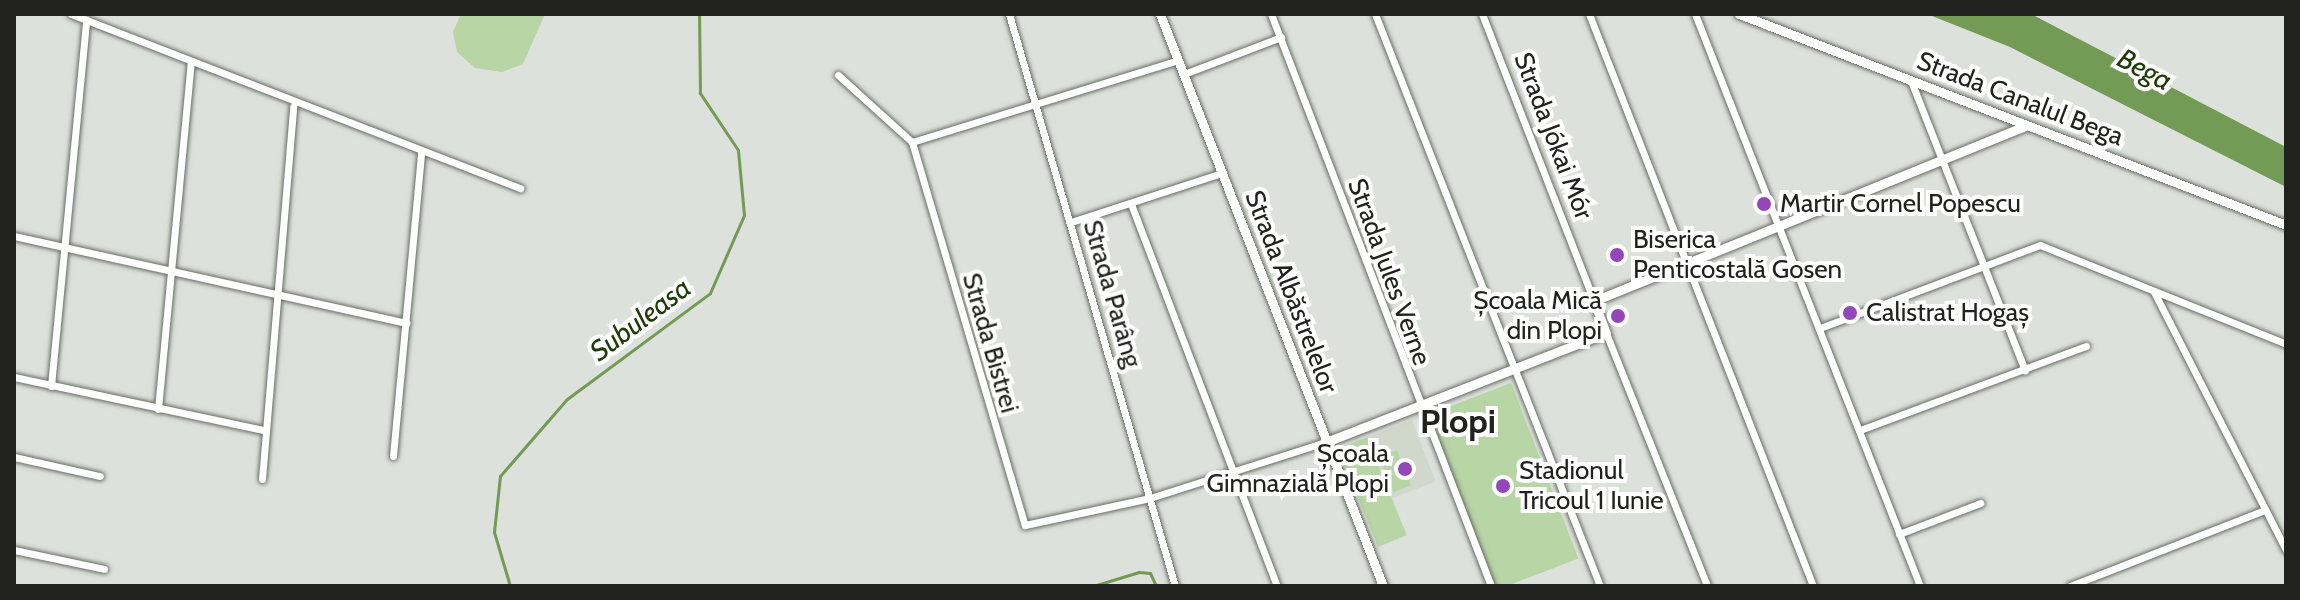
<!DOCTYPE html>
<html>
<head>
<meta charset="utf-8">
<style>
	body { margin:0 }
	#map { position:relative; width:2300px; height:600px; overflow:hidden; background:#dde1db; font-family:Cabin,sans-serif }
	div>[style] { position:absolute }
	.built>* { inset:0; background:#d0d8cb; transform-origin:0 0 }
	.green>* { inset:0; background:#b8d5a5; transform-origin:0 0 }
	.water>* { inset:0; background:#739b56 }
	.stream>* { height:3px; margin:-1.5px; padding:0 1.5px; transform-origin:1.5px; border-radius:1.5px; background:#739b56 }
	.roads { filter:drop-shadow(0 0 2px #696c67) drop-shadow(0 0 2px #696c67) }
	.minor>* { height:7px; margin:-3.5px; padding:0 3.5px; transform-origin:3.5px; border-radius:3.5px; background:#fff }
	.tertiary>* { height:9px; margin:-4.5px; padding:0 4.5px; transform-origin:4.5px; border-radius:4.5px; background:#fff }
	.dots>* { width:22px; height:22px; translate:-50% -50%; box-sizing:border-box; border:4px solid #fff; border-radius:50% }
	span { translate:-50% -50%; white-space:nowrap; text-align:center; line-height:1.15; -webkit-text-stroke:8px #fff; paint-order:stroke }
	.street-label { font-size:26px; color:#212220 }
	.poi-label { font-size:26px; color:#212220 }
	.left { translate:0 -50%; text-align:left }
	.right { translate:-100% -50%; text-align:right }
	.water-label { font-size:28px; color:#213b08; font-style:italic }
	.district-label { font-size:34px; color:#212220; font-weight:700 }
	.frame { position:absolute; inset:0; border:16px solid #212220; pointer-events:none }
</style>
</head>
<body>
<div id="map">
	<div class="built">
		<div style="left:1412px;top:420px;width:66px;height:48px;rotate:69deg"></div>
	</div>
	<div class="green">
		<div style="clip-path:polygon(461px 14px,545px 14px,523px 64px,502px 72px,475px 68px,457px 52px,453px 32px)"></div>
		<div style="left:1511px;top:383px;width:188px;height:90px;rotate:69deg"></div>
		<div style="left:1367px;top:437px;width:106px;height:31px;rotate:68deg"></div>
		<div style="left:1397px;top:450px;width:38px;height:19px;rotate:68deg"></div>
	</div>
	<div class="water">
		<div style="clip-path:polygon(1927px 14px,2031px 14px,2286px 147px,2286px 187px,2010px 47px)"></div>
	</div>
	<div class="stream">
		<div style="left:510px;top:586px;width:56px;rotate:-106.5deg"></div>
		<div style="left:494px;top:532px;width:56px;rotate:-83.9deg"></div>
		<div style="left:500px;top:476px;width:102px;rotate:-49deg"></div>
		<div style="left:567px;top:399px;width:178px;rotate:-36.5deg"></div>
		<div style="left:710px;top:293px;width:85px;rotate:-66.4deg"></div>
		<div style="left:744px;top:215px;width:65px;rotate:-95.3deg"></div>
		<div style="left:738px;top:150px;width:69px;rotate:-123.7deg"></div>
		<div style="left:700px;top:93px;width:79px;rotate:-90.7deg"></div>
		<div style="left:1093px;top:586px;width:48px;rotate:-16.9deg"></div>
		<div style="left:1139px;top:572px;width:11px;rotate:5deg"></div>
		<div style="left:1150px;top:573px;width:14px;rotate:65deg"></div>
	</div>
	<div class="roads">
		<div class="minor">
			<div style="left:71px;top:14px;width:482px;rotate:21.2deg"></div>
			<div style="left:1009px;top:14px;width:596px;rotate:73.82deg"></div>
			<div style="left:1271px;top:14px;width:613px;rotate:68.96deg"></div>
			<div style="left:1375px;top:14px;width:615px;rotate:68.53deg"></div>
			<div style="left:1482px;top:14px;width:308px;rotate:68.7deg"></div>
			<div style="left:1589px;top:14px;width:614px;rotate:68.61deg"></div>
			<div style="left:1695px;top:14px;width:615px;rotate:68.53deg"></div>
			<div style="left:1184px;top:74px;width:104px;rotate:-20.9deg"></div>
			<div style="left:838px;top:75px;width:100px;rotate:42.2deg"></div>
			<div style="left:912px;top:142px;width:399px;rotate:73.6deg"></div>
			<div style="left:1025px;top:525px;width:128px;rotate:-12.2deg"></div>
			<div style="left:1150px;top:498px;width:185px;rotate:-17.7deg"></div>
			<div style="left:1911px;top:81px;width:311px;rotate:68.5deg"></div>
			<div style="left:912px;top:142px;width:278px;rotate:-17.1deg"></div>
			<div style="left:1131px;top:204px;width:409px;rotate:69.1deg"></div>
			<div style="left:1071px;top:222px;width:159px;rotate:-18deg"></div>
			<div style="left:14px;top:236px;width:402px;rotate:12.5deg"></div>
			<div style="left:2154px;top:292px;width:290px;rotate:62.9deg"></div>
			<div style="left:1820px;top:328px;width:235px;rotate:-20.7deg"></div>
			<div style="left:2040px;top:245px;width:265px;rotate:21.9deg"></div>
			<div style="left:1606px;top:333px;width:272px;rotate:68.2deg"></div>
			<div style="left:14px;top:377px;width:256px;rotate:12deg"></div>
			<div style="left:51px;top:386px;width:368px;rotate:-84.5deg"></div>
			<div style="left:158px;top:409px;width:348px;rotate:-84.6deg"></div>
			<div style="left:1860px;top:430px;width:241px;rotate:-20.4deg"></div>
			<div style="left:393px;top:456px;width:305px;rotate:-84.7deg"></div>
			<div style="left:14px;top:457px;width:88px;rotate:12.5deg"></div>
			<div style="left:262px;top:479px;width:374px;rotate:-85.2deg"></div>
			<div style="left:1899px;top:534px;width:87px;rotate:-20.9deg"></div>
			<div style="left:14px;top:550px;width:92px;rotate:11.9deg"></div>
			<div style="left:2070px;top:586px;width:209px;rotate:-21.3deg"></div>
		</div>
		<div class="tertiary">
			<div style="left:1160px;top:14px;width:614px;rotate:68.7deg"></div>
			<div style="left:1739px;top:14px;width:586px;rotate:21.09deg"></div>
			<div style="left:1326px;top:442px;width:300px;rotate:-21.3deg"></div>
			<div style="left:1606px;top:333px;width:34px;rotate:-111deg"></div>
			<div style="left:1594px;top:301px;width:466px;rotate:-22.1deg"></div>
		</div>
	</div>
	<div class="dots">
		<div style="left:1764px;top:204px;background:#9347b8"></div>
		<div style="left:1617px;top:255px;background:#9347b8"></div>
		<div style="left:1850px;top:313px;background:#9347b8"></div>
		<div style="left:1618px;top:316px;background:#9347b8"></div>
		<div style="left:1405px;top:469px;background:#9347b8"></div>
		<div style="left:1503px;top:486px;background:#9347b8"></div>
	</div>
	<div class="street-label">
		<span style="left:2020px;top:99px;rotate:21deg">Strada Canalul Bega</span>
		<span style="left:1553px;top:136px;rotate:69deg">Strada Jókai Mór</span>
		<span style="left:1389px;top:272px;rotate:70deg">Strada Jules Verne</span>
		<span style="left:1291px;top:292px;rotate:69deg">Strada Albăstrelelor</span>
		<span style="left:1112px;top:294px;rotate:74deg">Strada Parâng</span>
		<span style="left:990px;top:343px;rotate:74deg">Strada Bistrei</span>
	</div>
	<div class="poi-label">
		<span class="left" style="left:1780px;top:204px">Martir Cornel Popescu</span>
		<span class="left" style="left:1633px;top:255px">Biserica<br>Penticostală Gosen</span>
		<span class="right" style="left:1602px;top:316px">Școala Mică<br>din Plopi</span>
		<span class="left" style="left:1866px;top:313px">Calistrat Hogaș</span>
		<span class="right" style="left:1389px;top:469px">Școala<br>Gimnazială Plopi</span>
		<span class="left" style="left:1519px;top:486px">Stadionul<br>Tricoul 1 Iunie</span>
	</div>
	<div class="water-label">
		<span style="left:2145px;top:69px;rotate:28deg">Bega</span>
		<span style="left:640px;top:319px;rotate:-37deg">Subuleasa</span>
	</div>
	<div class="district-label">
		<span style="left:1458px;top:422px">Plopi</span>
	</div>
	<div class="frame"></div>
</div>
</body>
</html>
